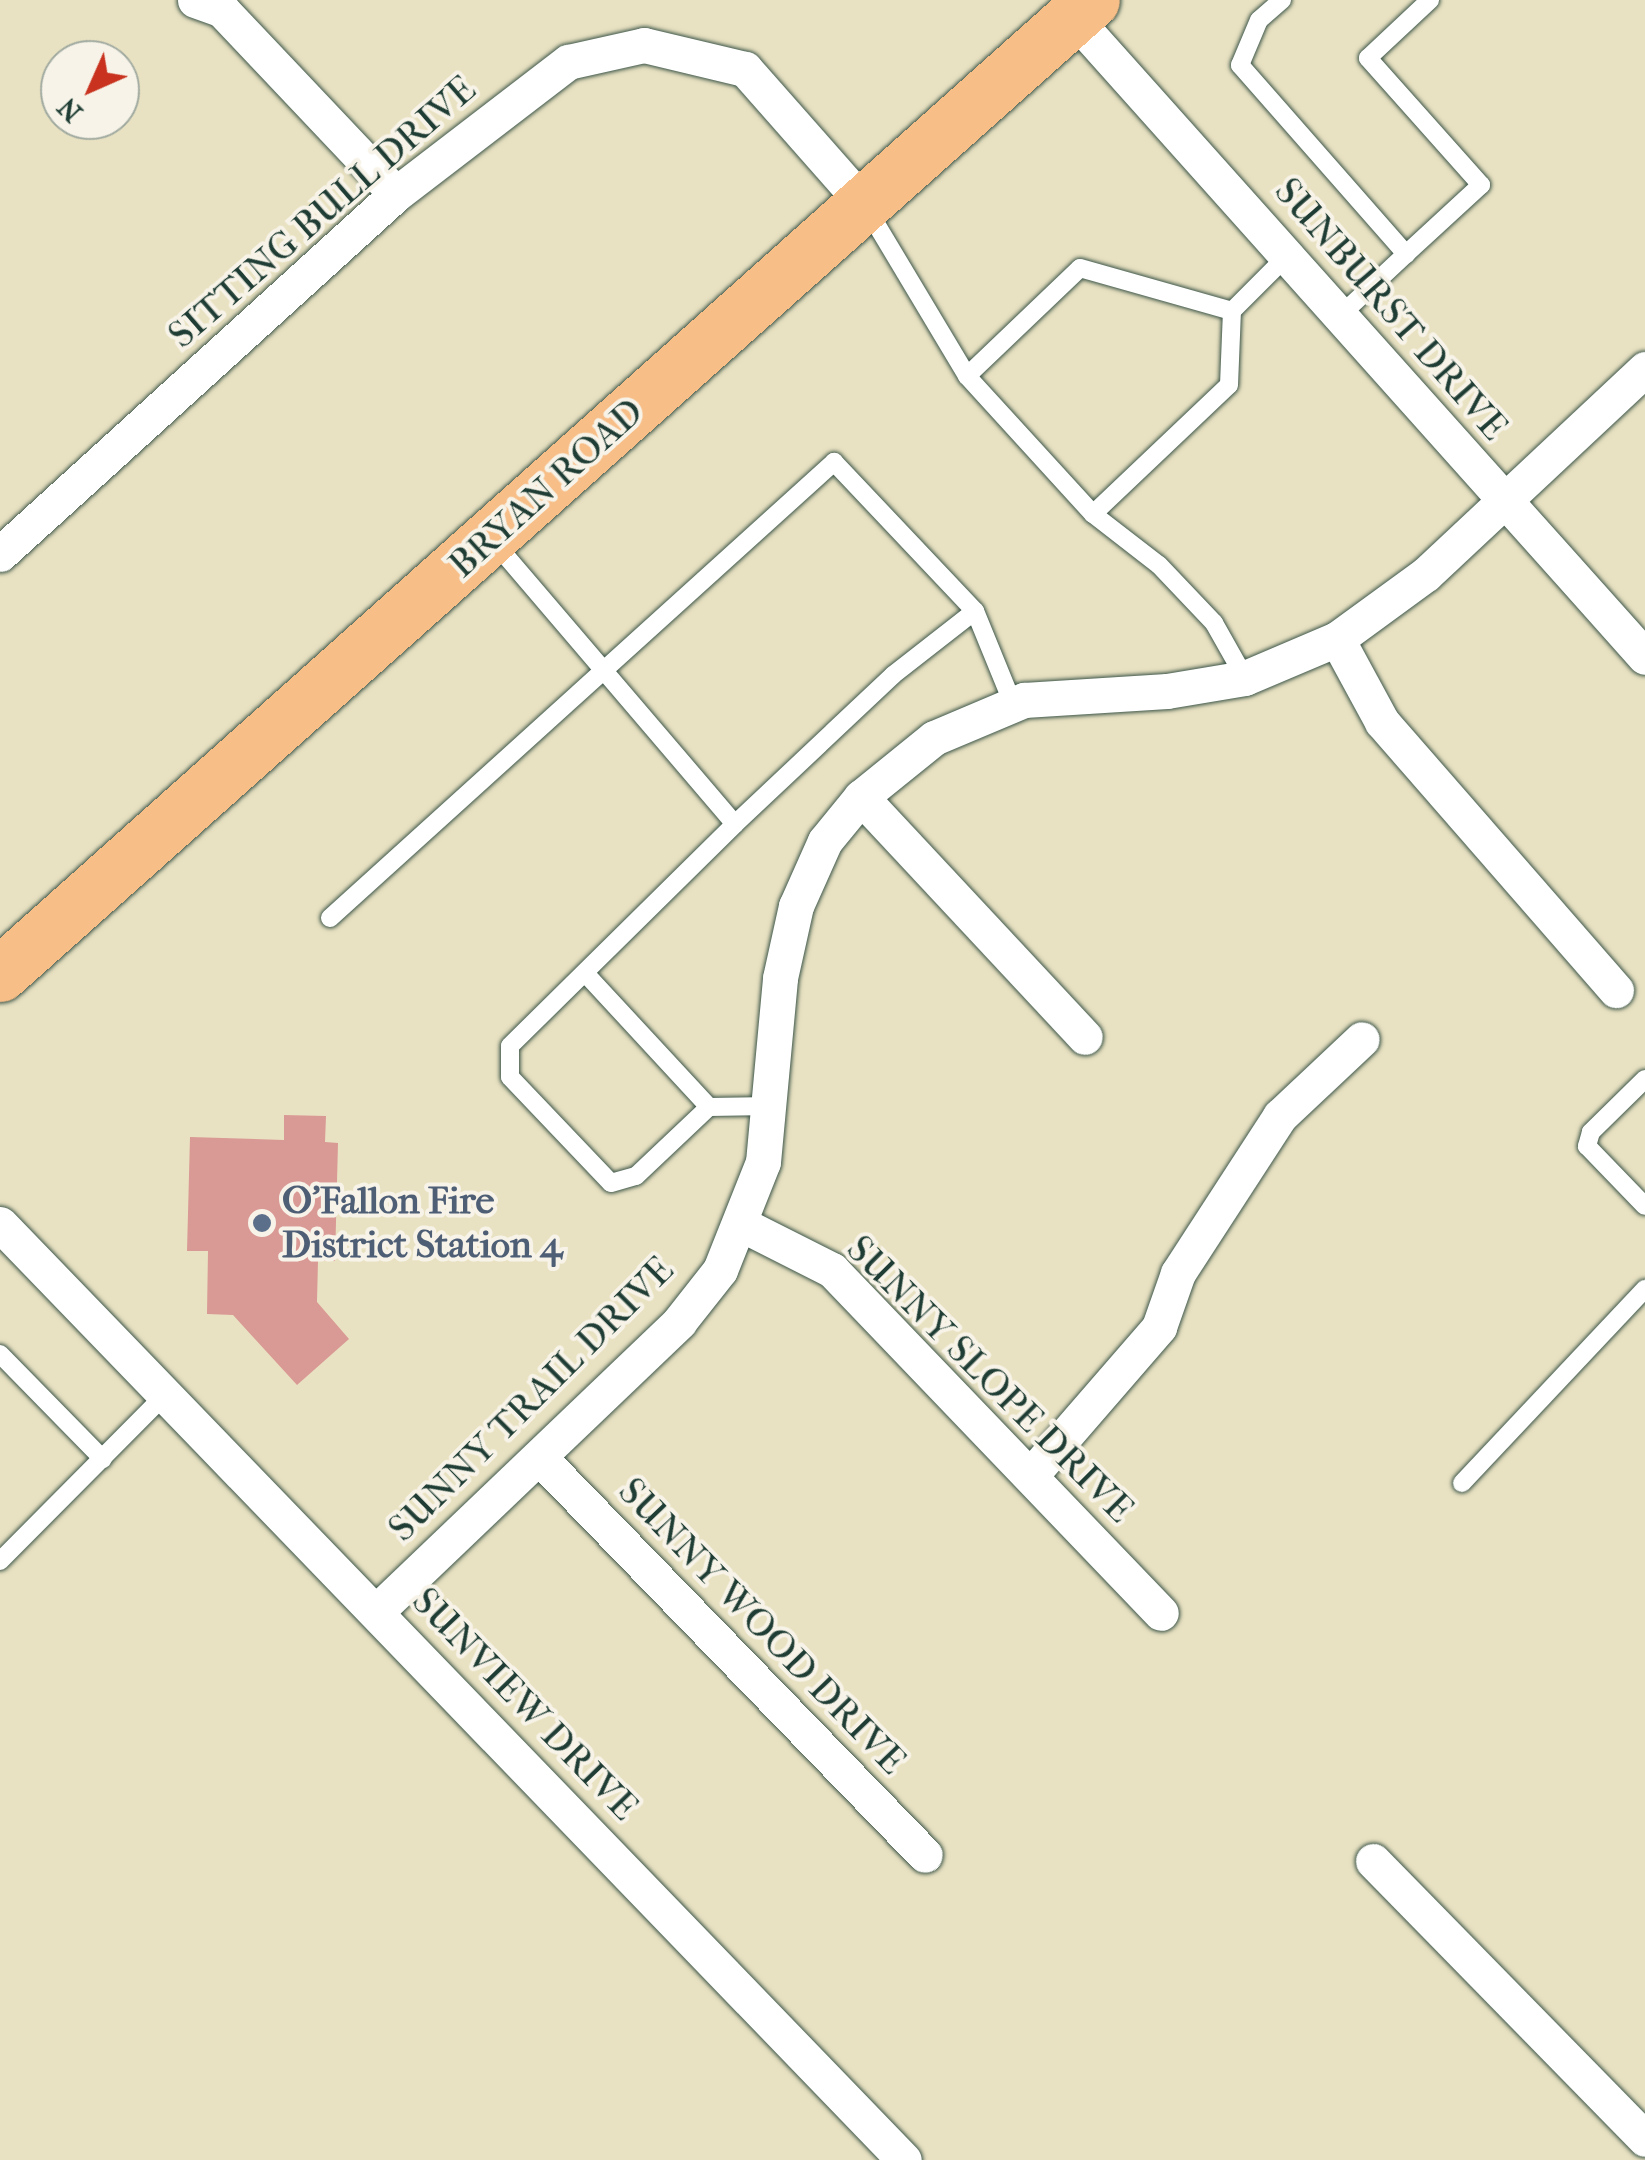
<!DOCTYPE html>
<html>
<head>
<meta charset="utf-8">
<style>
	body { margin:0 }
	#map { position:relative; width:1645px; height:2160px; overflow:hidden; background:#e9e2c2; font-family:"IM FELL French Canon",serif }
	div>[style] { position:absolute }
	.building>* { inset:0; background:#d99995 }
	.roads { filter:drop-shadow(0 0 2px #3d5649) drop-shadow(0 0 2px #3d5649) }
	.service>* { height:18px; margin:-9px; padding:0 9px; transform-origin:9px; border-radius:9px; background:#fff }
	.minor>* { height:35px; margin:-17.5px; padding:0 17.5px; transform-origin:17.5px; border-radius:17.5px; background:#fff }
	.primary>* { height:55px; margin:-27.5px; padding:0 27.5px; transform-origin:27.5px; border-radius:27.5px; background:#f7be88 }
	.dots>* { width:28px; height:28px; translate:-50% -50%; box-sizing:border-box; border:5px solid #f7f3e8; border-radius:50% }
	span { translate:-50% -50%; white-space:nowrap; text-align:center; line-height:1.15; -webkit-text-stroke:8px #f7f3e8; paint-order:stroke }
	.street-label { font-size:38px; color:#1f3d34 }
	.service-label { font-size:38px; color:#4e5e75; font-weight:700 }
	.left { translate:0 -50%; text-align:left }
	.north { position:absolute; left:40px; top:40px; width:100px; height:100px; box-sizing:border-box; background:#f7f3e8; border:2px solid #a1aaa0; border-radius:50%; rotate:225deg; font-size:28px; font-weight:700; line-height:40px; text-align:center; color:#1f3d34 }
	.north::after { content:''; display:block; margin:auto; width:35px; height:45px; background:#c8321e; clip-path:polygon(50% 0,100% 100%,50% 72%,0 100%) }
</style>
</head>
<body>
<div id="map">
	<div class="building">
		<div style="clip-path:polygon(284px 1115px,326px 1116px,325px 1142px,338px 1143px,335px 1261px,318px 1261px,317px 1302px,349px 1339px,297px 1385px,233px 1315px,207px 1314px,208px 1251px,187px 1251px,190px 1137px,284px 1140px)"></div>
	</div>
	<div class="roads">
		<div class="service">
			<div style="left:1282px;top:0;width:30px;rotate:139deg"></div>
			<div style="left:1259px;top:20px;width:49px;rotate:112.9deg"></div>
			<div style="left:1240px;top:65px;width:252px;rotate:48.7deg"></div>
			<div style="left:1406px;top:254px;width:86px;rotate:136.9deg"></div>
			<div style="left:866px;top:207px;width:197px;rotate:59.1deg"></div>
			<div style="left:967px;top:376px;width:187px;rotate:47.6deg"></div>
			<div style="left:1093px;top:514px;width:83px;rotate:37.7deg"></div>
			<div style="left:1159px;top:565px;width:80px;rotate:46.5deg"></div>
			<div style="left:1214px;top:623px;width:63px;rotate:60.6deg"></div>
			<div style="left:1406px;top:254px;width:102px;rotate:-42.6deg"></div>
			<div style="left:1481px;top:185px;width:170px;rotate:-131.7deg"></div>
			<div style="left:1368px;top:58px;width:85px;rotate:-43.1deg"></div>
			<div style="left:967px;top:376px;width:156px;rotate:-43.7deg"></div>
			<div style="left:1080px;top:268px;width:158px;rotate:15.8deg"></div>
			<div style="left:1232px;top:311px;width:81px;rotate:-45deg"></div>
			<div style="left:1093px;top:514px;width:187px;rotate:-43.5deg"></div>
			<div style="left:1229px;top:385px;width:74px;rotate:-87.7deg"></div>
			<div style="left:494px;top:542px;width:371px;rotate:49.5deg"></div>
			<div style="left:735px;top:824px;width:316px;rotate:135.4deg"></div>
			<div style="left:510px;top:1046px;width:31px;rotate:90deg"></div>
			<div style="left:510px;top:1077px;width:146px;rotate:46.4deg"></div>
			<div style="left:611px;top:1183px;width:26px;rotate:-16deg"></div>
			<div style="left:636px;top:1176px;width:100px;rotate:-43.4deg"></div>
			<div style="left:709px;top:1107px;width:62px;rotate:-0.9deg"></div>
			<div style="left:735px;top:824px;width:217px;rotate:-43.3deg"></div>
			<div style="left:893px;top:675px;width:104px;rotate:-38deg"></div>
			<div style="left:330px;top:918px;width:680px;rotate:-42.14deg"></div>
			<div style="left:834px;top:462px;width:205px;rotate:46.6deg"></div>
			<div style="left:975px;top:611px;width:100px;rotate:67.8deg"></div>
			<div style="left:585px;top:973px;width:183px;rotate:47.2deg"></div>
			<div style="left:1645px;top:1079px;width:76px;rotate:135.5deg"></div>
			<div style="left:1591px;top:1132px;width:15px;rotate:106deg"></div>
			<div style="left:1587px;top:1146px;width:83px;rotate:46deg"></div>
			<div style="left:0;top:1354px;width:147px;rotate:45.6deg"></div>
			<div style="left:1462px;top:1483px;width:267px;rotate:-46.7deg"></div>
			<div style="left:0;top:1561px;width:233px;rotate:-45.2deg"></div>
		</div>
		<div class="minor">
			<div style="left:195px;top:0;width:29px;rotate:20deg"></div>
			<div style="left:222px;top:10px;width:253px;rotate:46.6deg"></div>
			<div style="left:1073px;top:17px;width:858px;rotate:48.21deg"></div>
			<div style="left:0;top:554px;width:535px;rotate:-42.27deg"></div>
			<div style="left:396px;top:194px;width:217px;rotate:-37.5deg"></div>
			<div style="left:568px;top:62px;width:78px;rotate:-12.6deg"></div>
			<div style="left:644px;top:45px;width:104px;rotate:13.4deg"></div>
			<div style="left:745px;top:69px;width:180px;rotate:48.6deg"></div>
			<div style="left:1337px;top:639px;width:94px;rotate:61.5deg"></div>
			<div style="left:1382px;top:722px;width:356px;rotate:48.9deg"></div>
			<div style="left:861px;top:797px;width:328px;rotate:47deg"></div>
			<div style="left:0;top:1224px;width:1301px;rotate:46deg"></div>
			<div style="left:743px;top:1225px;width:100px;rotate:26.8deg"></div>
			<div style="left:832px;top:1270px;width:475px;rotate:46.2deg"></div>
			<div style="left:539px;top:1457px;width:554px;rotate:45.88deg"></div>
			<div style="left:1031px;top:1475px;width:196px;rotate:-49.1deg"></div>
			<div style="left:1159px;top:1327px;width:57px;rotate:-70.6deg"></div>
			<div style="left:1178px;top:1273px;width:187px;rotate:-57deg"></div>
			<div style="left:1280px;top:1116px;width:112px;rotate:-43.2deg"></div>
			<div style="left:377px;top:1611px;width:418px;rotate:-43.7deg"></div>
			<div style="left:679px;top:1322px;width:66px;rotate:-51.7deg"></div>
			<div style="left:720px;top:1270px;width:116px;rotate:-68.3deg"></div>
			<div style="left:763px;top:1162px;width:185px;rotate:-84.7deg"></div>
			<div style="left:780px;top:978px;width:74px;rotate:-77.5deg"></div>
			<div style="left:796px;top:906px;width:71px;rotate:-66deg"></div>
			<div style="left:825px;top:841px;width:57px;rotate:-50.7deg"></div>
			<div style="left:861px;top:797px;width:94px;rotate:-38.9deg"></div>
			<div style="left:934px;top:738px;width:98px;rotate:-22.9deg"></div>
			<div style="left:1024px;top:700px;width:143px;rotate:-3.6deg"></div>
			<div style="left:1167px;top:691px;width:79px;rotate:-9.5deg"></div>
			<div style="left:1245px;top:678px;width:100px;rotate:-23deg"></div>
			<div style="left:1337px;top:639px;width:110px;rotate:-36.1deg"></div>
			<div style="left:1426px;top:574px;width:300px;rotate:-43.1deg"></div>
			<div style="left:1373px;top:1861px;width:389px;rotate:45.6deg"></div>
		</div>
		<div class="primary">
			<div style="left:0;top:974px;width:1463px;rotate:-41.73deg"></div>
		</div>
	</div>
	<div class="dots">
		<div style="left:262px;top:1223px;background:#5c6f8a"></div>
	</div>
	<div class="street-label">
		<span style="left:322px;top:212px;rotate:-41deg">SITTING BULL DRIVE</span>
		<span style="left:1391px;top:309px;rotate:49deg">SUNBURST DRIVE</span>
		<span style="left:546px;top:488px;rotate:-42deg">BRYAN ROAD</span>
		<span style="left:990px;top:1379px;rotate:45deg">SUNNY SLOPE DRIVE</span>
		<span style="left:531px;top:1399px;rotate:-45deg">SUNNY TRAIL DRIVE</span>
		<span style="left:762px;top:1626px;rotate:46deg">SUNNY WOOD DRIVE</span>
		<span style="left:525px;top:1704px;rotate:46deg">SUNVIEW DRIVE</span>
	</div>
	<div class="service-label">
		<span class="left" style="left:282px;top:1223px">O'Fallon Fire<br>District Station 4</span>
	</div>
	<div class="north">N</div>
</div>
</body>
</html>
